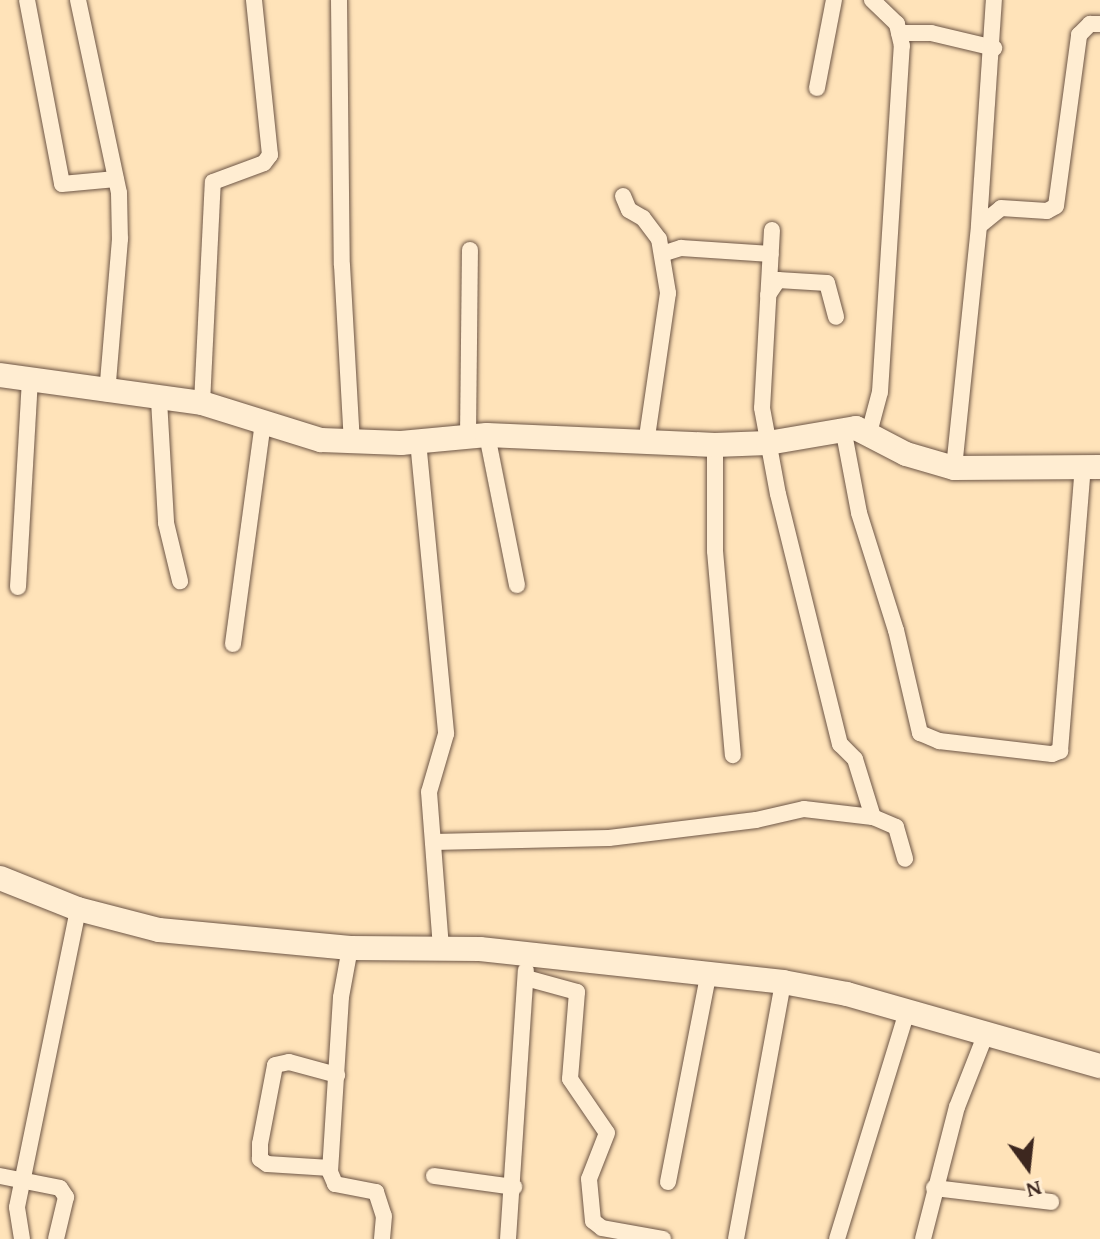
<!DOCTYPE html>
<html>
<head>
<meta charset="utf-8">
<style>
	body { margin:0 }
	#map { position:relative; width:1100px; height:1239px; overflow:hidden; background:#ffe3b9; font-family:"Gentium Book Plus",serif }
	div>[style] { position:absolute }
	.roads { filter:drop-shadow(0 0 2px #6e5646) drop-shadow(0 0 2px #6e5646) }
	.street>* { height:16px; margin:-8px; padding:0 8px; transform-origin:8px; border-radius:8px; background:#ffedd2 }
	.secondary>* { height:24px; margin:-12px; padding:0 12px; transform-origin:12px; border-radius:12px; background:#ffedd2 }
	span { translate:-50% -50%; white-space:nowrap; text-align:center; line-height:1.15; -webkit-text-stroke:7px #ffedd2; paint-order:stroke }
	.north { position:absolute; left:988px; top:1127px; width:80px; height:80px; -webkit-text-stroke:6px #ffedd2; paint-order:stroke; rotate:165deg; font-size:22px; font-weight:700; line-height:32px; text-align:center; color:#3d271f }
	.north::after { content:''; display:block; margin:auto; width:28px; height:36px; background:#3d271f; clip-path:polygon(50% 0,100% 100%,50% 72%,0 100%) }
</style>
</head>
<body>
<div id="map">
	<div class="roads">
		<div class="street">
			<div style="left:27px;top:0;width:187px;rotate:79.2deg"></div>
			<div style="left:62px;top:184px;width:54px;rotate:-5.3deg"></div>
			<div style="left:78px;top:0;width:197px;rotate:78deg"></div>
			<div style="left:119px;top:193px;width:46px;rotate:88.8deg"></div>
			<div style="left:120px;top:239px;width:155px;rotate:94.8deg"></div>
			<div style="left:339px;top:0;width:265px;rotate:89.4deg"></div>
			<div style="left:342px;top:265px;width:177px;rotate:86.8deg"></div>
			<div style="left:899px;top:33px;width:32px"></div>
			<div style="left:931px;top:33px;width:65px;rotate:13.4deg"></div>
			<div style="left:817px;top:88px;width:90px;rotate:-79.1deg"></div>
			<div style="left:623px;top:196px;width:15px;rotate:67deg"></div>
			<div style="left:629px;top:210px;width:16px;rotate:30deg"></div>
			<div style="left:643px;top:218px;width:26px;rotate:53deg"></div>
			<div style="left:659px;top:239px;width:55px;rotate:80.5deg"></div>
			<div style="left:668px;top:293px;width:152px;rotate:98.3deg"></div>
			<div style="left:979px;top:224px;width:225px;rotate:-86.2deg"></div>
			<div style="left:772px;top:230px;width:178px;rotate:93.2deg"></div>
			<div style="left:762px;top:408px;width:87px;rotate:79.5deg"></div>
			<div style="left:778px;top:494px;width:258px;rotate:76.1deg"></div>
			<div style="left:840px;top:744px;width:21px;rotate:45deg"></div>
			<div style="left:855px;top:759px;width:61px;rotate:72.8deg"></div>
			<div style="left:873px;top:817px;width:25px;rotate:23deg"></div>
			<div style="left:896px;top:827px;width:33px;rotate:74deg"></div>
			<div style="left:662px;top:254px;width:20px;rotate:-18deg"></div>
			<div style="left:681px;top:248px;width:90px;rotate:3.8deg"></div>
			<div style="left:768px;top:295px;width:18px;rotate:-56deg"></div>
			<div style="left:778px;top:280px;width:49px;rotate:3.5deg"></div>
			<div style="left:827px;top:283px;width:35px;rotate:75deg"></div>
			<div style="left:159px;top:400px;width:123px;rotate:86.7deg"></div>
			<div style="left:166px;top:523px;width:60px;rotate:76.4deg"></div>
			<div style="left:202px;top:403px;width:221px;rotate:-87.2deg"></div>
			<div style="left:213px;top:182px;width:54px;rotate:-20.4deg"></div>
			<div style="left:264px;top:163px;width:10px;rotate:-53deg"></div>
			<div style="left:270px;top:155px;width:156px;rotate:-95.9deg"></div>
			<div style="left:843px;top:428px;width:86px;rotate:79.3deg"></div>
			<div style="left:859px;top:513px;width:123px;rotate:72.5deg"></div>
			<div style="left:896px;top:630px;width:106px;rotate:76.9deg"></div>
			<div style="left:920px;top:733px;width:21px;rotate:23deg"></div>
			<div style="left:939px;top:741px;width:114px;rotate:6.6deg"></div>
			<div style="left:1052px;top:754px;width:9px;rotate:-21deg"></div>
			<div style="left:1060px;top:751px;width:286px;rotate:-85.4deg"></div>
			<div style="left:869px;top:433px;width:42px;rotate:-75deg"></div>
			<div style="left:880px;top:392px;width:347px;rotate:-86.4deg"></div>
			<div style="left:902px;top:46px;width:23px;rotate:-103deg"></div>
			<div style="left:897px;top:24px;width:35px;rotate:-136deg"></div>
			<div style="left:487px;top:435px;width:153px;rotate:78.7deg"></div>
			<div style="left:468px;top:437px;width:187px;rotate:-89.4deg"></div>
			<div style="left:418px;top:441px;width:294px;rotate:84.5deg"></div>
			<div style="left:446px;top:734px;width:60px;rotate:106.3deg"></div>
			<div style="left:429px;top:792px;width:157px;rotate:85.6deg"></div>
			<div style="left:715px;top:445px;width:106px;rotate:90deg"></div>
			<div style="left:715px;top:551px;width:205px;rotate:85deg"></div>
			<div style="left:954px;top:468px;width:243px;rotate:-84.1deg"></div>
			<div style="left:979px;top:226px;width:28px;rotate:-39deg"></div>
			<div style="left:1001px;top:208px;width:46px;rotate:3.7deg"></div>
			<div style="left:1047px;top:211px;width:10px;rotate:-29deg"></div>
			<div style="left:1056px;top:206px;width:173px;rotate:-82.3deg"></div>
			<div style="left:1079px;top:35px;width:16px;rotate:-45deg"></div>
			<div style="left:1090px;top:24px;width:10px"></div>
			<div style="left:18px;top:587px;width:208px;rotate:-86.7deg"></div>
			<div style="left:233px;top:644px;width:223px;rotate:-82.3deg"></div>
			<div style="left:433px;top:842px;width:176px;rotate:-1.3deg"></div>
			<div style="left:609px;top:838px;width:148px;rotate:-7deg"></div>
			<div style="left:756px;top:820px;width:49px;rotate:-12.9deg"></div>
			<div style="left:804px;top:809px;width:69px;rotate:6.6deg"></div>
			<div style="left:350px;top:948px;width:50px;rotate:100.4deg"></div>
			<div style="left:341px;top:997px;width:175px;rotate:93.6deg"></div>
			<div style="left:330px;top:1172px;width:13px;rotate:67deg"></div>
			<div style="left:335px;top:1184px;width:42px;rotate:11deg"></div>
			<div style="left:376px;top:1192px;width:25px;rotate:72deg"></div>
			<div style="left:384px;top:1216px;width:23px;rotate:95deg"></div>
			<div style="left:526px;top:978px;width:53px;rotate:15.4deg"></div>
			<div style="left:577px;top:992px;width:87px;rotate:94.6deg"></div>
			<div style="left:570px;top:1079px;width:65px;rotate:55.6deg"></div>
			<div style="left:607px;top:1133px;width:49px;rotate:111.4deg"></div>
			<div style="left:589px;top:1179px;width:42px;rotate:84.6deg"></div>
			<div style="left:593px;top:1221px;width:11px;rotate:38deg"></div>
			<div style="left:602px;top:1228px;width:62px;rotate:10.2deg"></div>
			<div style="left:330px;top:1168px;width:63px;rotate:-176.4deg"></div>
			<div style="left:267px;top:1164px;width:9px;rotate:-144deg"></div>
			<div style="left:260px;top:1159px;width:15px;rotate:-90deg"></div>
			<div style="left:260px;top:1144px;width:80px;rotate:-79.2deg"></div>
			<div style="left:275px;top:1065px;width:14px;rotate:-12deg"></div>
			<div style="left:289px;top:1062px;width:50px;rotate:15.2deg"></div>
			<div style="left:0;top:1176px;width:61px;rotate:11.3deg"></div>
			<div style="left:60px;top:1188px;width:11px;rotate:56deg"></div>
			<div style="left:66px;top:1197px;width:43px;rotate:103.4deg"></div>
			<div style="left:434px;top:1176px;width:81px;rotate:7.8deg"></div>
			<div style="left:668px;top:1182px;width:215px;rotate:-79deg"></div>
			<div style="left:934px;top:1188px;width:118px;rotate:6.8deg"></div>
			<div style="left:22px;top:1239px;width:32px;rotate:-99deg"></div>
			<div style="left:17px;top:1207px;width:304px;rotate:-78.4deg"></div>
			<div style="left:508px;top:1239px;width:269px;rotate:-86.2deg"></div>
			<div style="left:736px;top:1239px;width:261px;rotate:-79.6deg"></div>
			<div style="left:837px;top:1239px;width:238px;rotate:-72.9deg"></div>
			<div style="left:923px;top:1239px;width:136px;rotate:-75.6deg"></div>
			<div style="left:957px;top:1107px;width:76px;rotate:-68.5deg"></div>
		</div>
		<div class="secondary">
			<div style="left:0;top:375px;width:204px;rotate:7.9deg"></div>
			<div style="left:202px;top:403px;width:125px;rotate:17.3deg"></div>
			<div style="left:321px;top:440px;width:80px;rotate:2.1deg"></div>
			<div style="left:401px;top:443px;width:86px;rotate:-5.3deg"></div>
			<div style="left:487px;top:435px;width:228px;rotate:2.5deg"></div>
			<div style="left:715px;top:445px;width:53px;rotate:-2.2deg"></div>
			<div style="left:768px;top:443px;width:89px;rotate:-9.7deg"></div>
			<div style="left:856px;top:428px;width:56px;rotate:27.5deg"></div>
			<div style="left:906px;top:454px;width:50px;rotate:16.3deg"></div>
			<div style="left:954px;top:468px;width:146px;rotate:-0.4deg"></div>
			<div style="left:0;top:878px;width:84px;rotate:21.7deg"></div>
			<div style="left:78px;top:909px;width:84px;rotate:14.5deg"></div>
			<div style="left:159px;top:930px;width:192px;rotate:5.4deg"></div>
			<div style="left:350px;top:948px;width:130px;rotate:0.4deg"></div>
			<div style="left:480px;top:949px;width:305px;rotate:6.2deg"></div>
			<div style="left:783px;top:982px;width:65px;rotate:10.6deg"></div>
			<div style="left:847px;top:994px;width:263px;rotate:15.9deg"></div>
		</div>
	</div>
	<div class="north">N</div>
</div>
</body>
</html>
